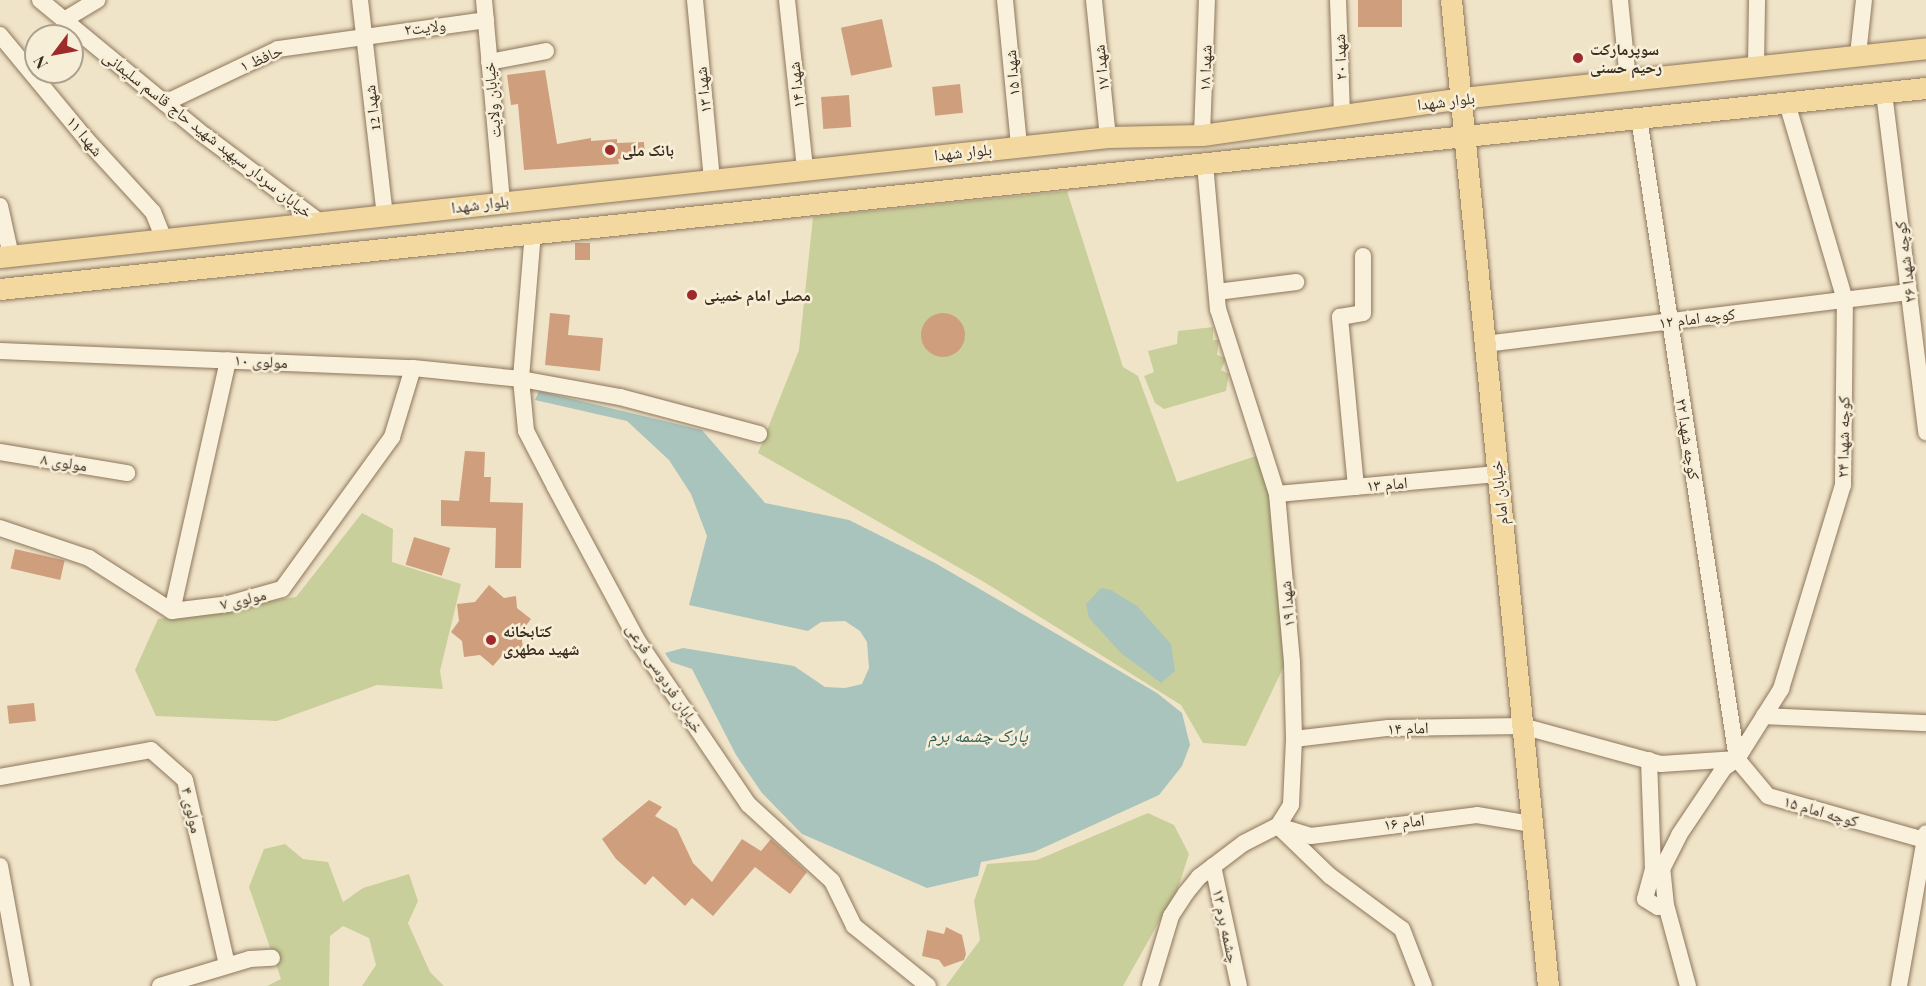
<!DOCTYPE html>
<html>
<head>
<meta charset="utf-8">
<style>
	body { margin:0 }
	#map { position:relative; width:1926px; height:986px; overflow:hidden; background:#f0e4c8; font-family:"Playfair Display","Noto Naskh Arabic",serif }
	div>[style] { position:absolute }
	.green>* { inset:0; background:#c9cf9b }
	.water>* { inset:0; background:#a9c4bc }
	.building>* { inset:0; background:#cf9f7d; transform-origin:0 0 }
	.round { border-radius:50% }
	.roads { filter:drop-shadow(0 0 2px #8d765c) drop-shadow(0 0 2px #8d765c) }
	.minor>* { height:16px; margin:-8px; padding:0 8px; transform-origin:8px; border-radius:8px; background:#faf1dc }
	.major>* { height:21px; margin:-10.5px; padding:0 10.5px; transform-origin:10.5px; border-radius:10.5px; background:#f3d9a0 }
	.dots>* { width:16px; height:16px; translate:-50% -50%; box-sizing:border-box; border:3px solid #f7eed8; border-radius:50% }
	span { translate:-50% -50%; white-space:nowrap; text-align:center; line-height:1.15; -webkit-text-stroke:5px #f7eed8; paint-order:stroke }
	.street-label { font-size:16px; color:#3d2e20 }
	.poi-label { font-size:16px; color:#3d2e20; font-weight:700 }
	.left { translate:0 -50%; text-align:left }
	.water-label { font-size:18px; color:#2f5d5a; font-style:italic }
	.north { position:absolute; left:24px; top:24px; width:60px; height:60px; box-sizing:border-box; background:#f7eed8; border:2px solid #ada18e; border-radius:50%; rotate:238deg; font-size:16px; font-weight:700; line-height:24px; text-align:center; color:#3d2e20 }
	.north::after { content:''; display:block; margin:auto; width:21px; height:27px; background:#9e2a2b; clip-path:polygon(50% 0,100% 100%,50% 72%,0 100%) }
</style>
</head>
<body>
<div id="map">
	<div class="green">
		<div style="clip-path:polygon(1067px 191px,1123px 367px,1138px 376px,1177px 482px,1256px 456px,1271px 499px,1284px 666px,1246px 746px,1203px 743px,1181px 705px,984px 582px,758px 453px,799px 350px,813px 217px)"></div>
		<div style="clip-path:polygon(1213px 327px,1213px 340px,1219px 340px,1217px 355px,1226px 358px,1221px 370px,1229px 374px,1226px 391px,1164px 409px,1155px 403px,1144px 376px,1154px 372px,1148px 351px,1177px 344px,1178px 331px)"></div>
		<div style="clip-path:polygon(362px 513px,393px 529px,392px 562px,461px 584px,440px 671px,443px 689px,377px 685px,277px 721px,156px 716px,135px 670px,158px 619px,296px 597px)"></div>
		<div style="clip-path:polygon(1148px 813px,1174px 825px,1189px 854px,1178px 888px,1123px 986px,946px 986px,980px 940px,974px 901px,987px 864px,1037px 860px)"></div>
		<div style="clip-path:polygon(285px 844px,303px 859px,328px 862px,343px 902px,363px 888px,409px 874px,418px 901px,408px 923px,430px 972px,444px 986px,362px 986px,376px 965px,369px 938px,343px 926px,330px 936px,329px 986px,267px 986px,281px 979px,249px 887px,264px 849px)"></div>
	</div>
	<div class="water">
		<div style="clip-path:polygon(539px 391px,702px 430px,765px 503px,849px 520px,935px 563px,1062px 637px,1157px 693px,1182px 713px,1190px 745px,1182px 766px,1159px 795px,1034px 852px,981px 862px,978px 876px,927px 888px,802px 834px,762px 793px,736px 755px,692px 669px,671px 662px,665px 653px,683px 648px,794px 666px,825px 687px,845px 688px,862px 684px,869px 668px,867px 642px,860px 631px,845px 621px,821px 622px,808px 631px,689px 605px,707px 536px,691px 494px,669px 460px,627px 421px,535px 400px)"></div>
		<div style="clip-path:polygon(1101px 588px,1111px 590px,1137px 606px,1171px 644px,1175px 671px,1161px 683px,1121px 653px,1089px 618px,1086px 604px)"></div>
	</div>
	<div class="building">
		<div style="left:1358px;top:0;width:44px;height:27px"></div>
		<div style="left:882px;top:19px;width:49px;height:42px;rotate:78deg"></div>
		<div style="clip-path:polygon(545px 70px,557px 144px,591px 138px,591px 141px,617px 139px,617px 143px,644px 142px,645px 157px,618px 159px,619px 164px,524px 170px,518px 104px,511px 105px,507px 75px)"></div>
		<div style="left:960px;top:84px;width:29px;height:28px;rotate:84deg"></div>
		<div style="left:849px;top:95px;width:32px;height:28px;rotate:86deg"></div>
		<div style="left:590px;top:243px;width:17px;height:15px;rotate:90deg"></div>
		<div style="clip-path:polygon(550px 313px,570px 315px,568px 335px,603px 338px,600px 371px,545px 365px)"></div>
		<div class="round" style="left:921px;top:313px;width:44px;height:44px"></div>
		<div style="clip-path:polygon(465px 451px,485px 452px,484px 477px,491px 477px,490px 502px,523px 503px,521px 568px,495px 568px,496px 528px,441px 526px,441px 500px,459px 501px)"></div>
		<div style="left:414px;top:537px;width:38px;height:29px;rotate:17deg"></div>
		<div style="left:15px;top:549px;width:51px;height:20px;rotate:13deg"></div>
		<div style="clip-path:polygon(489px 585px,504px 598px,516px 596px,517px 608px,531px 619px,521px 632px,523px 649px,505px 652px,493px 666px,480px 655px,464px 657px,462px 641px,451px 632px,459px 621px,457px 604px,475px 602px)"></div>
		<div style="left:34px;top:703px;width:18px;height:27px;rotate:84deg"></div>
		<div style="clip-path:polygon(649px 800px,662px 807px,655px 816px,677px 829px,693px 863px,712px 882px,742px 839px,761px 851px,771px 839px,807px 872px,790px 894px,755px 867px,713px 916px,692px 898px,685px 906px,653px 876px,645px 885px,616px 859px,602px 839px)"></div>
		<div style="clip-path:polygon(946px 927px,962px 935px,966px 954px,964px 960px,944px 967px,939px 960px,922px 956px,927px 930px,944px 934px)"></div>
	</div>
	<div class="roads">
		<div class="minor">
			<div style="left:40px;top:0;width:212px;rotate:39.5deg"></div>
			<div style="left:204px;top:135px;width:145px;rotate:36.9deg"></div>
			<div style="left:360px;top:0;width:217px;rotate:83.4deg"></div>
			<div style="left:484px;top:0;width:202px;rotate:84.9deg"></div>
			<div style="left:695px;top:0;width:181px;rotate:84.6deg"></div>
			<div style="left:787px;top:0;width:170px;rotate:83.9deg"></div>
			<div style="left:1005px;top:0;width:147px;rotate:84.5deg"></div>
			<div style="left:1094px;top:0;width:138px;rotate:84.2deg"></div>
			<div style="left:1338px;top:0;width:114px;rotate:88deg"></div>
			<div style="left:1620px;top:0;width:80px;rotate:84.3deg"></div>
			<div style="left:64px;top:20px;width:39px;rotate:-31deg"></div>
			<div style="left:0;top:35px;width:135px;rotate:50.4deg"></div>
			<div style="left:86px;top:139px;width:99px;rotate:47.5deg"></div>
			<div style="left:153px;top:212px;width:29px;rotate:68deg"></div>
			<div style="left:1858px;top:55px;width:55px;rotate:-83.8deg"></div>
			<div style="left:489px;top:62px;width:58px;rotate:-10.9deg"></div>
			<div style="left:1756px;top:66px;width:66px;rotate:-89.1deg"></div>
			<div style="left:1884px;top:93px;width:342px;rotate:82.9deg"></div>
			<div style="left:165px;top:103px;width:125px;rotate:-25.5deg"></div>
			<div style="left:278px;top:49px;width:210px;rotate:-7.9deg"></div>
			<div style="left:1639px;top:118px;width:648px;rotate:81.31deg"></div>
			<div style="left:1202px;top:135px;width:135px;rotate:-87.9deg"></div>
			<div style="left:1205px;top:164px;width:146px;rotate:84.9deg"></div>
			<div style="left:1218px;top:309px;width:194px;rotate:72.3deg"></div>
			<div style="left:1277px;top:494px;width:169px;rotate:84.9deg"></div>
			<div style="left:1292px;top:662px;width:77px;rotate:88.5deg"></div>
			<div style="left:1294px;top:739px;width:66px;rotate:92.6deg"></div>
			<div style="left:1291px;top:805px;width:25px;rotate:122deg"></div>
			<div style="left:1278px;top:826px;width:72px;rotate:43.9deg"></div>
			<div style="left:1330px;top:876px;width:89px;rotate:36.4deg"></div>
			<div style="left:1402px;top:929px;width:61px;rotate:68.9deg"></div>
			<div style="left:0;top:206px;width:51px;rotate:77.6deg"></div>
			<div style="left:533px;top:232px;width:147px;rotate:94.7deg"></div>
			<div style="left:521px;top:379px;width:52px;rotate:84.5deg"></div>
			<div style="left:526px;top:431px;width:63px;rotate:62.6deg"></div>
			<div style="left:555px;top:487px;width:174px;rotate:61.8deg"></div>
			<div style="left:637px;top:640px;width:198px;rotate:55.9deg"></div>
			<div style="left:748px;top:804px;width:114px;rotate:42.5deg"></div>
			<div style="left:832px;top:881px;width:50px;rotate:63.9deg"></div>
			<div style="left:854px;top:926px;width:95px;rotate:39deg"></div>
			<div style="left:1217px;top:292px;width:80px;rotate:-7.2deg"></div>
			<div style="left:1485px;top:344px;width:427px;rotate:-7deg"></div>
			<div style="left:0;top:351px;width:413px;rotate:2.4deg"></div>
			<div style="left:413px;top:368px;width:109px;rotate:5.8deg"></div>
			<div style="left:521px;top:379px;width:101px;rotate:10.3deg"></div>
			<div style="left:620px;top:397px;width:144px;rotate:14.9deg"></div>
			<div style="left:0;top:452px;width:129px;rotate:9.4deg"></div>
			<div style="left:1356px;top:487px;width:171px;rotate:-95.4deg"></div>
			<div style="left:1340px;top:317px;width:23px;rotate:-10deg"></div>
			<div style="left:1363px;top:313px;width:57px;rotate:-90deg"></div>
			<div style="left:1277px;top:494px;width:221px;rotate:-5.2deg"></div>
			<div style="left:0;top:528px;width:94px;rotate:18.6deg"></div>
			<div style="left:89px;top:558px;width:98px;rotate:32.6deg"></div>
			<div style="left:172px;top:611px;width:56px;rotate:-7.1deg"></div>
			<div style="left:228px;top:604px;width:56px;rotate:-15.5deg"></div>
			<div style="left:282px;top:589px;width:188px;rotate:-54.1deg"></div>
			<div style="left:392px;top:437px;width:72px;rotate:-73.1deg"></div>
			<div style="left:172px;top:611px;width:257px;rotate:-77.4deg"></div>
			<div style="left:1764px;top:716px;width:162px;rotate:2.5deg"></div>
			<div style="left:1294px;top:739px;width:95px;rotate:-6.7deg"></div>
			<div style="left:1388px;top:728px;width:134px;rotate:-0.9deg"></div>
			<div style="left:1522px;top:726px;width:144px;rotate:15.3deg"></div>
			<div style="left:1661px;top:764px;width:76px;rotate:-3.8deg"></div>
			<div style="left:1737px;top:759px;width:48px;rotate:50deg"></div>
			<div style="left:1768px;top:796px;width:163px;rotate:15.7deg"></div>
			<div style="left:1649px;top:760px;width:109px;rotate:87.9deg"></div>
			<div style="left:1653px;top:869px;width:31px;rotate:105deg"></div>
			<div style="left:1645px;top:899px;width:15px;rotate:32deg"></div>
			<div style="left:1658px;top:907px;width:8px;rotate:-14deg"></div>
			<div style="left:1666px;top:905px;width:36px;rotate:-96deg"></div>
			<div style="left:1662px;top:869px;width:38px;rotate:-63deg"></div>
			<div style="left:1679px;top:835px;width:81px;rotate:-56.1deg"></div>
			<div style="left:1724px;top:768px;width:16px;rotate:-35deg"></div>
			<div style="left:1737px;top:759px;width:83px;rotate:-57.8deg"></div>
			<div style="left:1781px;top:689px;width:213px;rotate:-73.1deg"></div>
			<div style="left:1843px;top:485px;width:185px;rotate:-89.4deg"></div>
			<div style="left:1845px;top:300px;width:205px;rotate:-106.4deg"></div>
			<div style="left:0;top:777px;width:153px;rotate:-10.1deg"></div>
			<div style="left:151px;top:750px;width:45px;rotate:41.4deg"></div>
			<div style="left:185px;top:780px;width:190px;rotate:77.2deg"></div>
			<div style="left:0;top:866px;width:122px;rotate:79.6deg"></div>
			<div style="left:1213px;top:866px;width:123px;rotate:77.8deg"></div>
			<div style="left:1666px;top:905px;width:84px;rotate:74.8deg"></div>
			<div style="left:160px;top:986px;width:94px;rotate:-16.7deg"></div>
			<div style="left:250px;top:959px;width:22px;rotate:-3deg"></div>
			<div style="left:1150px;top:986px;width:73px;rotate:-73.3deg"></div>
			<div style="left:1171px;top:916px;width:27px;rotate:-57deg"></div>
			<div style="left:1186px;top:893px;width:21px;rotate:-51deg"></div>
			<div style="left:1199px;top:877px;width:56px;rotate:-37.1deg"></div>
			<div style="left:1244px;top:843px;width:38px;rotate:-27deg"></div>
			<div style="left:1278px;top:826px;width:34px;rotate:17deg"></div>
			<div style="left:1311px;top:836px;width:167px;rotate:-7.2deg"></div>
			<div style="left:1477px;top:815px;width:56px;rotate:9.3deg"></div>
			<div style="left:1899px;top:986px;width:155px;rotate:-80deg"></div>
		</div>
		<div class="major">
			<div style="left:1451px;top:0;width:991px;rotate:84.38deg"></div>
			<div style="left:0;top:257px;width:1114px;rotate:-6.18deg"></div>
			<div style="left:1108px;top:137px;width:94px;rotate:-1.2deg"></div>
			<div style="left:1202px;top:135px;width:262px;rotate:-8.1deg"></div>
			<div style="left:1461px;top:98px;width:468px;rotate:-6.1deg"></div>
			<div style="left:0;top:289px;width:1936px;rotate:-5.96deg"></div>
		</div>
	</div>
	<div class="dots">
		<div style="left:1578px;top:58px;background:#9e2a2b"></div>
		<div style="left:610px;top:150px;background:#9e2a2b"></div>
		<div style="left:692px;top:295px;background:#9e2a2b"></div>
		<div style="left:491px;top:640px;background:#9e2a2b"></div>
	</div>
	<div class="street-label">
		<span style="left:425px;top:27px;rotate:-7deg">ولایت۲</span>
		<span style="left:1340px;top:57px;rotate:-92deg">شهدا ۲۰</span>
		<span style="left:261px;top:58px;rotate:-23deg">حافظ ۱</span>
		<span style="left:1101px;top:68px;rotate:-96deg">شهدا ۱۷</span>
		<span style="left:1205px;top:68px;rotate:-88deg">شهدا ۱۸</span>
		<span style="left:1012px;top:73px;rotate:-95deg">شهدا ۱۵</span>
		<span style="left:796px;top:85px;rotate:-96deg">شهدا ۱۴</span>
		<span style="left:703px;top:90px;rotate:-96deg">شهدا ۱۳</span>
		<span style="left:492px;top:100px;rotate:-95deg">خیابان ولایت</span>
		<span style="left:1446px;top:101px;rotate:-7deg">بلوار شهدا</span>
		<span style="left:372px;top:108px;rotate:-97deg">شهدا 12</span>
		<span style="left:208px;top:134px;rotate:38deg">خیابان سردار سپهبد شهید حاج قاسم سلیمانی</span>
		<span style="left:85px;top:136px;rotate:50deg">شهدا ۱۱</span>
		<span style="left:963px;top:152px;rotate:-6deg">بلوار شهدا</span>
		<span style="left:480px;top:204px;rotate:-7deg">بلوار شهدا</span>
		<span style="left:1905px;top:262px;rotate:-97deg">کوچه شهدا ۲۶</span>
		<span style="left:1697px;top:318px;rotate:-7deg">کوچه امام ۱۲</span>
		<span style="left:261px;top:361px;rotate:3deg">مولوی ۱۰</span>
		<span style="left:1843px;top:437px;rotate:-89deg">کوچه شهدا ۲۴</span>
		<span style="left:1688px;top:439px;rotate:81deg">کوچه شهدا ۲۲</span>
		<span style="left:64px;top:462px;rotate:9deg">مولوی ۸</span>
		<span style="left:1387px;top:484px;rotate:-5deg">امام ۱۳</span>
		<span style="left:1499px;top:493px;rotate:-96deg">خیابان امام</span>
		<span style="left:243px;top:599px;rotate:-13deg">مولوی ۷</span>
		<span style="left:1287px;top:604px;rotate:-95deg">شهدا ۱۹</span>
		<span style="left:665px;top:678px;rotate:57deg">خیابان فردوسی فرعی</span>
		<span style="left:1408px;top:728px;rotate:-2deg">امام ۱۴</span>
		<span style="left:192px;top:810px;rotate:77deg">مولوی ۴</span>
		<span style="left:1821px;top:811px;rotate:16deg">کوچه امام ۱۵</span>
		<span style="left:1404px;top:822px;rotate:-7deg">امام ۱۶</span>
		<span style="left:1226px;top:926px;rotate:78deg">چشمه برم ۱۲</span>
	</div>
	<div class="poi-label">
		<span class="left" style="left:1590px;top:58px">سوپرمارکت<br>رحیم حسنی</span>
		<span class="left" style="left:622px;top:150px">بانک ملی</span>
		<span class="left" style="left:704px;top:295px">مصلی امام خمینی</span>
		<span class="left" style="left:503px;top:640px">کتابخانه<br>شهید مطهری</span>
	</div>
	<div class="water-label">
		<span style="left:978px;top:735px">پارک چشمه برم</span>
	</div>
	<div class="north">N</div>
</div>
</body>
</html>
